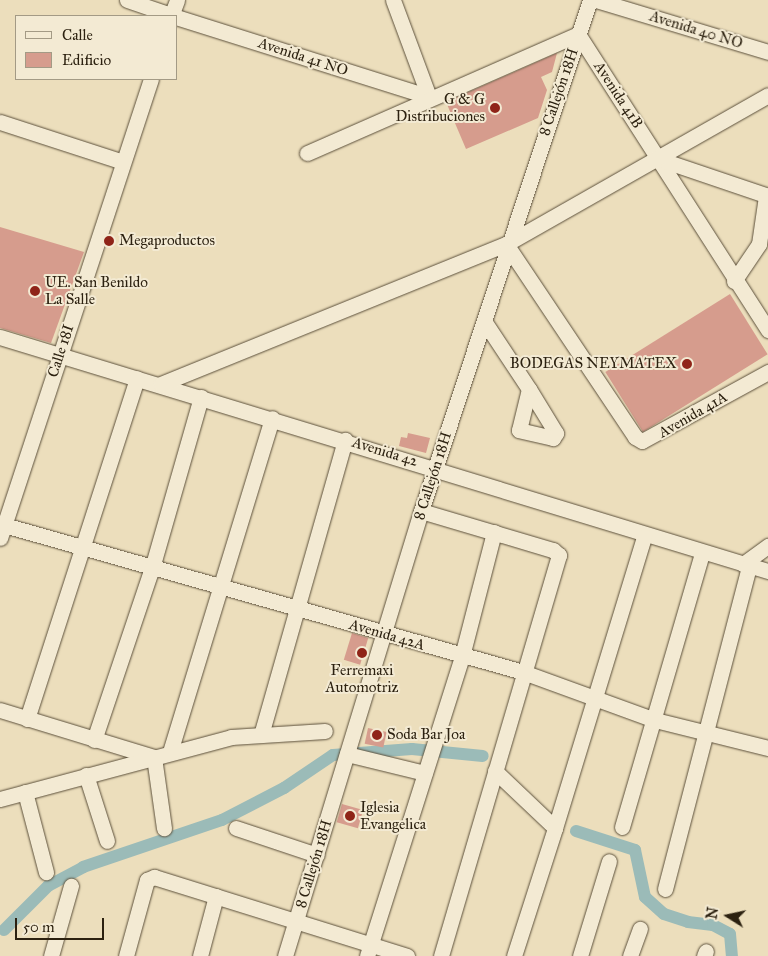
<!DOCTYPE html>
<html>
<head>
<meta charset="utf-8">
<style>
	body { margin:0 }
	#map { position:relative; width:768px; height:956px; overflow:hidden; background:#ecdebc; font-family:"IM FELL Great Primer",serif }
	div>[style] { position:absolute }
	.canal>* { height:12px; margin:-6px; padding:0 6px; transform-origin:6px; border-radius:6px; background:#9bbbb8 }
	.building>* { inset:0; background:#d69c8d; transform-origin:0 0 }
	.roads { filter:drop-shadow(0 0 1px #5c503b) drop-shadow(0 0 1px #5c503b) }
	.minor>* { height:15px; margin:-7.5px; padding:0 7.5px; transform-origin:7.5px; border-radius:7.5px; background:#f3ead3 }
	.dots>* { width:14px; height:14px; translate:-50% -50%; box-sizing:border-box; border:2px solid #f3ead3; border-radius:50% }
	span { translate:-50% -50%; white-space:nowrap; text-align:center; line-height:1.15; -webkit-text-stroke:4px #f3ead3; paint-order:stroke }
	.street-label { font-size:15px; color:#2c2110 }
	.poi-label { font-size:15px; color:#2c2110 }
	.right { translate:-100% -50%; text-align:right }
	.left { translate:0 -50%; text-align:left }
	.legend { position:absolute; left:15px; top:15px; width:162px; height:65px; box-sizing:border-box; background:#f3ead3; border:1px solid #a39a85; margin:0; padding:6px 9px; list-style:none; font-size:15px; color:#2c2110 }
	.legend li { display:flex; align-items:center; gap:10px; height:25px }
	.legend b { width:25px; border:1px solid #a39a85 }
	.north { position:absolute; left:703px; top:891px; width:50px; height:50px; -webkit-text-stroke:4px #f3ead3; paint-order:stroke; rotate:280deg; font-size:14px; font-weight:700; line-height:20px; text-align:center; color:#2c2110 }
	.north::after { content:''; display:block; margin:auto; width:18px; height:22px; background:#2c2110; clip-path:polygon(50% 0,100% 100%,50% 72%,0 100%) }
	.scale { position:absolute; left:15px; top:918px; width:89px; height:22px; box-sizing:border-box; border:2px solid #2c2110; border-top:0; padding-left:6px; font-size:15px; line-height:18px; white-space:nowrap; color:#2c2110; -webkit-text-stroke:4px #f3ead3; paint-order:stroke }
</style>
</head>
<body>
<div id="map">
	<div class="canal">
		<div style="left:576px;top:831px;width:62px;rotate:17.9deg"></div>
		<div style="left:635px;top:850px;width:48px;rotate:78deg"></div>
		<div style="left:645px;top:897px;width:25px;rotate:42deg"></div>
		<div style="left:664px;top:914px;width:25px;rotate:18deg"></div>
		<div style="left:688px;top:922px;width:25px;rotate:7deg"></div>
		<div style="left:713px;top:925px;width:19px;rotate:28deg"></div>
		<div style="left:730px;top:934px;width:22px;rotate:85deg"></div>
		<div style="left:4px;top:930px;width:62px;rotate:-45deg"></div>
		<div style="left:48px;top:886px;width:40px;rotate:-28deg"></div>
		<div style="left:83px;top:867px;width:147px;rotate:-18.7deg"></div>
		<div style="left:222px;top:820px;width:70px;rotate:-27.3deg"></div>
		<div style="left:284px;top:788px;width:59px;rotate:-34deg"></div>
		<div style="left:333px;top:755px;width:79px;rotate:-4.3deg"></div>
		<div style="left:412px;top:749px;width:71px;rotate:5.6deg"></div>
	</div>
	<div class="building">
		<div style="clip-path:polygon(557px 53px,552px 72px,541px 77px,547px 90px,538px 118px,466px 149px,446px 102px)"></div>
		<div style="clip-path:polygon(0 227px,84px 252px,51px 343px,0 328px)"></div>
		<div style="left:730px;top:294px;width:71px;height:147px;rotate:58deg"></div>
		<div style="clip-path:polygon(408px 433px,430px 438px,426px 453px,399px 446px,401px 437px,407px 438px)"></div>
		<div style="left:352px;top:633px;width:17px;height:28px;rotate:17deg"></div>
		<div style="left:368px;top:728px;width:19px;height:16px;rotate:12deg"></div>
		<div style="left:342px;top:804px;width:22px;height:19px;rotate:16deg"></div>
	</div>
	<div class="roads">
		<div class="minor">
			<div style="left:127px;top:0;width:50px;rotate:18.8deg"></div>
			<div style="left:393px;top:0;width:103px;rotate:69.6deg"></div>
			<div style="left:596px;top:0;width:180px;rotate:16.8deg"></div>
			<div style="left:171px;top:16px;width:17px;rotate:-69deg"></div>
			<div style="left:176px;top:17px;width:265px;rotate:17.5deg"></div>
			<div style="left:0;top:122px;width:129px;rotate:18deg"></div>
			<div style="left:307px;top:153px;width:296px;rotate:-23.7deg"></div>
			<div style="left:578px;top:34px;width:352px;rotate:57.3deg"></div>
			<div style="left:659px;top:159px;width:115px;rotate:18.7deg"></div>
			<div style="left:506px;top:244px;width:232px;rotate:56.2deg"></div>
			<div style="left:635px;top:437px;width:8px;rotate:30deg"></div>
			<div style="left:642px;top:441px;width:144px;rotate:-28.7deg"></div>
			<div style="left:734px;top:281px;width:45px;rotate:-56deg"></div>
			<div style="left:759px;top:244px;width:49px;rotate:-81.7deg"></div>
			<div style="left:484px;top:321px;width:82px;rotate:56.5deg"></div>
			<div style="left:529px;top:389px;width:52px;rotate:58.5deg"></div>
			<div style="left:556px;top:433px;width:6px;rotate:121deg"></div>
			<div style="left:553px;top:438px;width:35px;rotate:-167deg"></div>
			<div style="left:519px;top:430px;width:42px;rotate:-76.3deg"></div>
			<div style="left:0;top:337px;width:803px;rotate:16.95deg"></div>
			<div style="left:161px;top:384px;width:372px;rotate:-22.1deg"></div>
			<div style="left:506px;top:244px;width:301px;rotate:-29.6deg"></div>
			<div style="left:421px;top:511px;width:138px;rotate:16.5deg"></div>
			<div style="left:553px;top:550px;width:8px;rotate:40deg"></div>
			<div style="left:559px;top:555px;width:418px;rotate:106.4deg"></div>
			<div style="left:4px;top:525px;width:539px;rotate:15.81deg"></div>
			<div style="left:523px;top:672px;width:140px;rotate:20deg"></div>
			<div style="left:655px;top:720px;width:116px;rotate:13.9deg"></div>
			<div style="left:0;top:538px;width:483px;rotate:-71.8deg"></div>
			<div style="left:743px;top:564px;width:31px;rotate:-36deg"></div>
			<div style="left:0;top:710px;width:161px;rotate:17deg"></div>
			<div style="left:154px;top:757px;width:72px;rotate:82deg"></div>
			<div style="left:27px;top:719px;width:358px;rotate:-72.1deg"></div>
			<div style="left:261px;top:735px;width:307px;rotate:-74.1deg"></div>
			<div style="left:94px;top:740px;width:182px;rotate:-71.4deg"></div>
			<div style="left:152px;top:568px;width:178px;rotate:-74deg"></div>
			<div style="left:170px;top:752px;width:349px;rotate:-73deg"></div>
			<div style="left:347px;top:754px;width:80px;rotate:13.7deg"></div>
			<div style="left:495px;top:771px;width:83px;rotate:43.5deg"></div>
			<div style="left:555px;top:828px;width:305px;rotate:-73deg"></div>
			<div style="left:86px;top:775px;width:69px;rotate:72.3deg"></div>
			<div style="left:25px;top:792px;width:83px;rotate:75.3deg"></div>
			<div style="left:0;top:799px;width:239px;rotate:-15deg"></div>
			<div style="left:231px;top:737px;width:94px;rotate:-3.7deg"></div>
			<div style="left:622px;top:827px;width:285px;rotate:-73.7deg"></div>
			<div style="left:236px;top:828px;width:85px;rotate:18.4deg"></div>
			<div style="left:665px;top:889px;width:334px;rotate:-75.4deg"></div>
			<div style="left:51px;top:956px;width:73px;rotate:-74.1deg"></div>
			<div style="left:126px;top:956px;width:79px;rotate:-74.6deg"></div>
			<div style="left:147px;top:880px;width:8px;rotate:-23deg"></div>
			<div style="left:154px;top:877px;width:265px;rotate:17.3deg"></div>
			<div style="left:200px;top:956px;width:62px;rotate:-75.1deg"></div>
			<div style="left:285px;top:956px;width:465px;rotate:-73deg"></div>
			<div style="left:421px;top:511px;width:538px;rotate:-71.7deg"></div>
			<div style="left:367px;top:956px;width:315px;rotate:-72.4deg"></div>
			<div style="left:462px;top:656px;width:128px;rotate:-75.5deg"></div>
			<div style="left:514px;top:956px;width:134px;rotate:-72.2deg"></div>
			<div style="left:580px;top:956px;width:99px;rotate:-73deg"></div>
			<div style="left:630px;top:956px;width:29px;rotate:-70deg"></div>
			<div style="left:704px;top:956px;width:5px;rotate:-68deg"></div>
		</div>
	</div>
	<div class="dots">
		<div style="left:495px;top:108px;background:#8f2418"></div>
		<div style="left:109px;top:241px;background:#8f2418"></div>
		<div style="left:35px;top:291px;background:#8f2418"></div>
		<div style="left:687px;top:364px;background:#8f2418"></div>
		<div style="left:362px;top:653px;background:#8f2418"></div>
		<div style="left:377px;top:735px;background:#8f2418"></div>
		<div style="left:350px;top:816px;background:#8f2418"></div>
	</div>
	<div class="street-label">
		<span style="left:696px;top:30px;rotate:17deg">Avenida 40 NO</span>
		<span style="left:303px;top:57px;rotate:18deg">Avenida 41 NO</span>
		<span style="left:559px;top:92px;rotate:-71deg">8 Callejón 18H</span>
		<span style="left:618px;top:95px;rotate:57deg">Avenida 41B</span>
		<span style="left:61px;top:351px;rotate:-72deg">Calle 18I</span>
		<span style="left:693px;top:415px;rotate:-30deg">Avenida 41A</span>
		<span style="left:385px;top:452px;rotate:17deg">Avenida 42</span>
		<span style="left:433px;top:476px;rotate:-72deg">8 Callejón 18H</span>
		<span style="left:387px;top:635px;rotate:16deg">Avenida 42A</span>
		<span style="left:314px;top:864px;rotate:-73deg">8 Callejón 18H</span>
	</div>
	<div class="poi-label">
		<span class="right" style="left:485px;top:108px">G &amp; G<br>Distribuciones</span>
		<span class="left" style="left:119px;top:241px">Megaproductos</span>
		<span class="left" style="left:45px;top:291px">UE. San Benildo<br>La Salle</span>
		<span class="right" style="left:677px;top:364px">BODEGAS NEYMATEX</span>
		<span style="left:362px;top:679px">Ferremaxi<br>Automotriz</span>
		<span class="left" style="left:387px;top:735px">Soda Bar Joa</span>
		<span class="left" style="left:360px;top:816px">Iglesia<br>Evangelica</span>
	</div>
	<ul class="legend">
	<li><b style="height:6px;background:#f3ead3"></b>Calle</li>
	<li><b style="height:14px;background:#d69c8d"></b>Edificio</li>
	</ul>
	<div class="north">N</div>
	<div class="scale">50 m</div>
</div>
</body>
</html>
